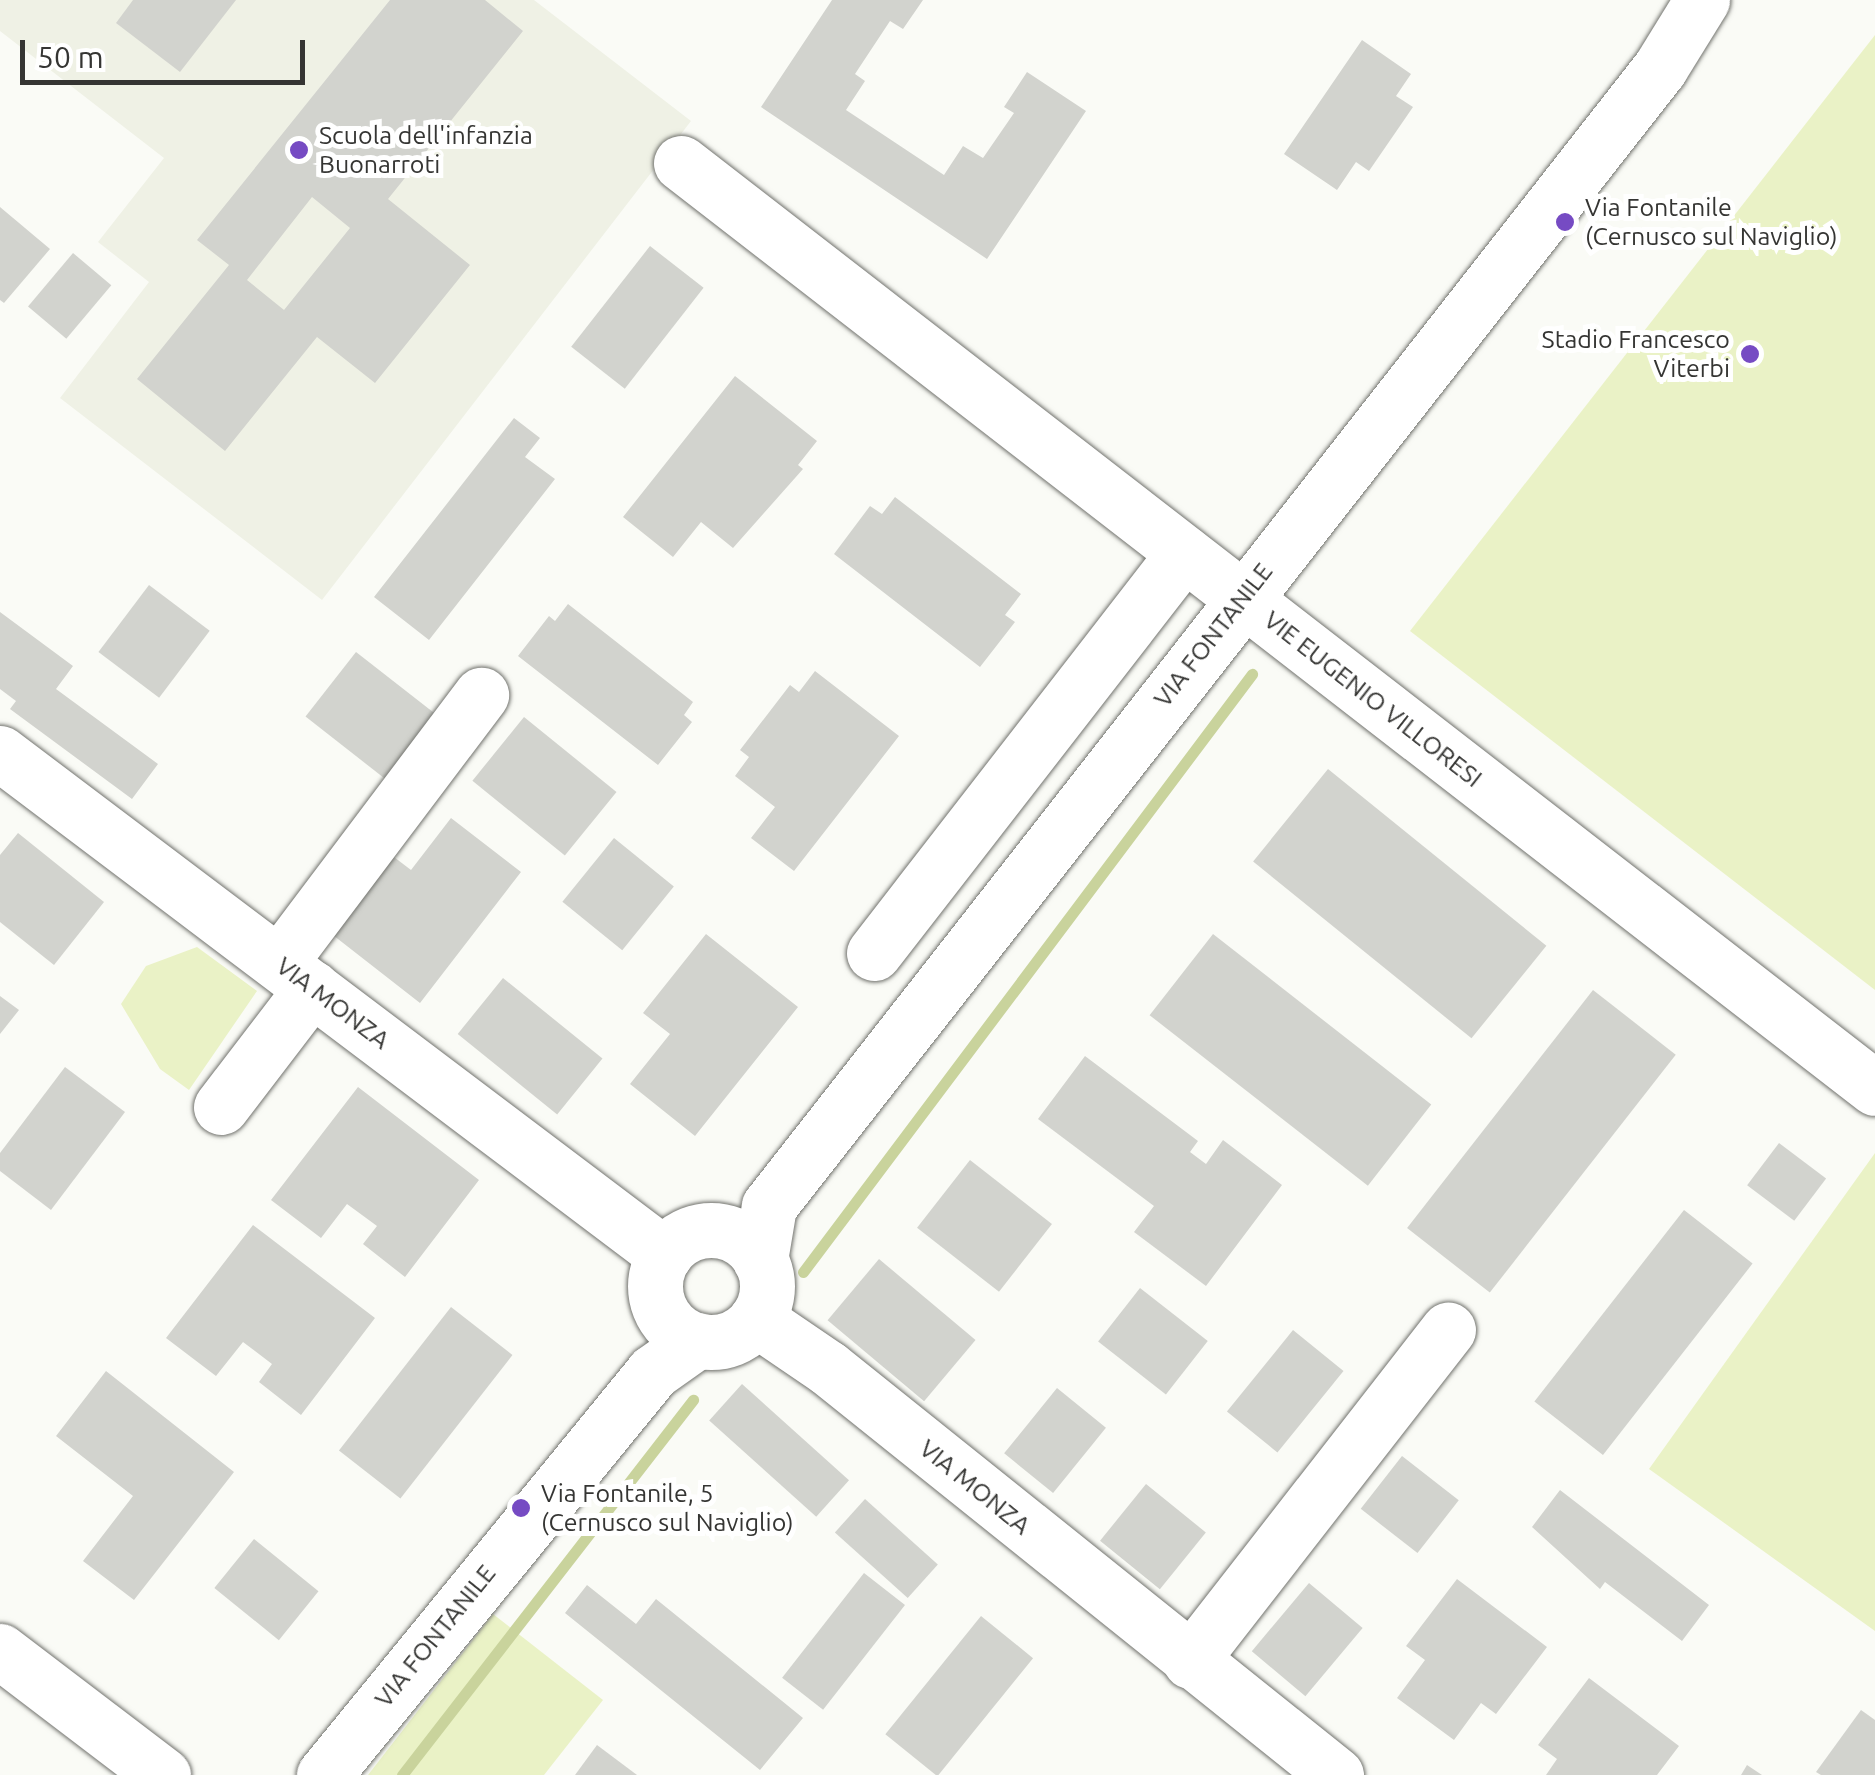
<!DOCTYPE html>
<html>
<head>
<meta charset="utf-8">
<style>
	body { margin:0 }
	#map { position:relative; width:1875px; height:1775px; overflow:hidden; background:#fafbf6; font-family:Ubuntu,sans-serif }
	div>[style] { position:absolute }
	.built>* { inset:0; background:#eff1e5 }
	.green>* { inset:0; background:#eaf2c6 }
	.stream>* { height:11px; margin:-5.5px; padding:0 5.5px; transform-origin:5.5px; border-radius:5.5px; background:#c9d39c }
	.building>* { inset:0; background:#d2d3ce; transform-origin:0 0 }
	.roads { filter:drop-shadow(0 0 2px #72736e) drop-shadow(0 0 2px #72736e) }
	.minor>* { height:55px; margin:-27.5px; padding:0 27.5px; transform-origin:27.5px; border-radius:27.5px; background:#fff }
	.minor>.ring { margin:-27.5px; padding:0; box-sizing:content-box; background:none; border:55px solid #fff; border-radius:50% }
	.dots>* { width:28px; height:28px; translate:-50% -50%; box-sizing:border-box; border:5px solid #fff; border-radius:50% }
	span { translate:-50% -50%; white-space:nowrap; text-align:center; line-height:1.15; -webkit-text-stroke:10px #fff; paint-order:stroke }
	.poi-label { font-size:25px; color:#353533 }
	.left { translate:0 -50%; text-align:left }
	.right { translate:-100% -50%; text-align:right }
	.street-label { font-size:25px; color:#353533 }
	.scale { position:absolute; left:20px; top:40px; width:285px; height:45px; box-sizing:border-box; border:5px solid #353533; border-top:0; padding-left:12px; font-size:30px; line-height:35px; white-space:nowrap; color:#353533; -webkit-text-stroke:8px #fff; paint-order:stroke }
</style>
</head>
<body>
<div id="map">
	<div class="built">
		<div style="clip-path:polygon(0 0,534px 0,691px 121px,322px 600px,60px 398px,149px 282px,98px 242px,164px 158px,0 31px)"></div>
	</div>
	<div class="green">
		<div style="clip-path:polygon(1875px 35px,1875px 990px,1410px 631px)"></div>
		<div style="clip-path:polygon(197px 947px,257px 991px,189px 1090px,160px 1069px,121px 1004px,146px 966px)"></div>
		<div style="clip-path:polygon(1875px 1153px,1875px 1631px,1649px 1469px)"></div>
		<div style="clip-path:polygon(493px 1614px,603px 1700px,544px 1775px,368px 1775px)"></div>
	</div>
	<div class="stream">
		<div style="left:803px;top:1272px;width:748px;rotate:-53.1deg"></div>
		<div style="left:402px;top:1775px;width:475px;rotate:-52.2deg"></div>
	</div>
	<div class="building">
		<div style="clip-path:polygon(133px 0,236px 0,180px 72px,116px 23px)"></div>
		<div style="clip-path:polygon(evenodd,390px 0,485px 0,523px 31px,388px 199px,470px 265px,375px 383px,317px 337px,225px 451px,137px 379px,229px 265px,197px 240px,390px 0,312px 197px,350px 228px,284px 310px,247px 280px,312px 197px)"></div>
		<div style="clip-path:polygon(832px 0,923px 0,903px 29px,890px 21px,855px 74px,865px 81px,846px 110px,944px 175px,963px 146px,983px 158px,1014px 113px,1004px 107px,1027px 72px,1086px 111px,987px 259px,761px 107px)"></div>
		<div style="clip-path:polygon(1362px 40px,1411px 74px,1396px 96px,1413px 107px,1369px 171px,1356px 162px,1337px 190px,1284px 154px)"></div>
		<div style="clip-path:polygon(0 207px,50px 249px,4px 303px,0 300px)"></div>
		<div style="left:650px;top:246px;width:68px;height:128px;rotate:38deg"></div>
		<div style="left:73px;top:253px;width:50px;height:70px;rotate:40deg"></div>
		<div style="clip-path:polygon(735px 376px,817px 441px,798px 465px,803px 469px,733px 548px,701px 522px,673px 557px,623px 517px)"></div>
		<div style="clip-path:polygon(514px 418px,540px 438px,525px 457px,555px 479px,429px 640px,374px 597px)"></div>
		<div style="clip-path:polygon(895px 497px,1021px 594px,1005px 615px,1015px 622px,980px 667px,834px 554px,870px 506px,882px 514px)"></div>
		<div style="left:149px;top:585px;width:76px;height:84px;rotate:37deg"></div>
		<div style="clip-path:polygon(568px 604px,693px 702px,684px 715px,692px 722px,658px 765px,518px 656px,549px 616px,555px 621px)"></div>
		<div style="clip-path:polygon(0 612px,73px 666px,56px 689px,158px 764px,132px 799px,10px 709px,16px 701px,0 689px)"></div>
		<div style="left:356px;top:652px;width:111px;height:82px;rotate:38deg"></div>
		<div style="clip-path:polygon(815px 671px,899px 736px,794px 871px,751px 838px,775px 807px,735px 776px,749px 757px,740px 750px,790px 685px,799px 692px)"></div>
		<div style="left:524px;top:717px;width:119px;height:82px;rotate:39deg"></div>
		<div style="left:1328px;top:769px;width:281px;height:119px;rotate:39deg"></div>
		<div style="clip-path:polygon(451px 818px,521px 872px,420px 1003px,329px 932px,390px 854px,411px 870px)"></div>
		<div style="clip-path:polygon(18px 833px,104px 902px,54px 965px,0 922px,0 855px)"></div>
		<div style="left:614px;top:838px;width:77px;height:82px;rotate:39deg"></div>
		<div style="clip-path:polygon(706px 934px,798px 1007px,695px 1136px,630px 1084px,670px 1034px,643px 1013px)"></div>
		<div style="left:1213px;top:934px;width:277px;height:103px;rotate:38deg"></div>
		<div style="left:503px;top:978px;width:128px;height:72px;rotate:39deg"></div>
		<div style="left:1593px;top:990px;width:105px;height:302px;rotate:38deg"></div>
		<div style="clip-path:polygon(0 996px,19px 1010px,0 1034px)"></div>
		<div style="clip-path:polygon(1085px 1056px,1198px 1141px,1190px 1152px,1206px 1164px,1223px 1140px,1282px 1185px,1206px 1286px,1134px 1232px,1154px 1206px,1038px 1119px)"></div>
		<div style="clip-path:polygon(65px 1067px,125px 1112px,51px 1210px,0 1171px,0 1153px)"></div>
		<div style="clip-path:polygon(358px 1087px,479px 1180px,405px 1277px,363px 1244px,377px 1226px,347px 1204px,321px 1238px,271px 1200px)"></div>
		<div style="left:1779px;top:1143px;width:59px;height:53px;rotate:37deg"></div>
		<div style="left:970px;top:1160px;width:104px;height:86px;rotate:38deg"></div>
		<div style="left:1684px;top:1210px;width:87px;height:243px;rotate:38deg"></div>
		<div style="clip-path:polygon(253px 1225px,375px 1318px,301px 1415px,259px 1382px,272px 1364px,243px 1342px,216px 1376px,166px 1338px)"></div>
		<div style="left:879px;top:1259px;width:126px;height:80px;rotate:40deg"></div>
		<div style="left:1140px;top:1288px;width:86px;height:68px;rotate:38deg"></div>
		<div style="left:451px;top:1307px;width:78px;height:182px;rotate:38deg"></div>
		<div style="left:1293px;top:1330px;width:65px;height:105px;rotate:39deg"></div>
		<div style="clip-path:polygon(106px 1371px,234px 1472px,134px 1600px,83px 1561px,133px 1496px,56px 1436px)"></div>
		<div style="left:742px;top:1384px;width:144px;height:49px;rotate:42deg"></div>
		<div style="left:1057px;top:1388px;width:63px;height:84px;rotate:39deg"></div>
		<div style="left:1402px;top:1456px;width:72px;height:67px;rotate:38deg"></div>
		<div style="left:1146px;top:1484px;width:77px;height:73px;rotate:39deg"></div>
		<div style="clip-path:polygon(1560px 1490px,1709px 1605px,1682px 1641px,1605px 1582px,1600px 1589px,1532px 1527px)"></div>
		<div style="left:865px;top:1499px;width:98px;height:45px;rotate:42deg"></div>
		<div style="left:254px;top:1539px;width:83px;height:63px;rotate:39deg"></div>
		<div style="left:864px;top:1573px;width:52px;height:133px;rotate:38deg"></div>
		<div style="clip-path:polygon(1457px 1579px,1547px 1647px,1496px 1714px,1481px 1703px,1454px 1740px,1397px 1698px,1425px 1660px,1406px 1646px)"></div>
		<div style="left:1309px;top:1583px;width:70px;height:89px;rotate:40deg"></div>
		<div style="clip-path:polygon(587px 1585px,636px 1624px,656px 1599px,803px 1718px,760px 1770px,565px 1613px)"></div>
		<div style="left:981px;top:1616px;width:67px;height:152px;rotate:39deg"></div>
		<div style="clip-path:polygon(1589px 1678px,1679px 1746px,1657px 1775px,1546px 1775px,1557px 1759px,1538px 1745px)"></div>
		<div style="clip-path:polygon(1861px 1710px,1875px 1720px,1875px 1775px,1821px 1775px,1816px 1772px)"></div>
		<div style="clip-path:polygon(597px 1745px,637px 1775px,575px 1775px)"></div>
		<div style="clip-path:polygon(1747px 1765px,1762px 1775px,1741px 1775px)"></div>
	</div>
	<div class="roads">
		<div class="minor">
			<div style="left:681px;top:163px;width:1510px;rotate:37.77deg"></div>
			<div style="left:0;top:753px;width:833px;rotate:37.05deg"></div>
			<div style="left:874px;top:953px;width:506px;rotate:-52.22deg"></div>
			<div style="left:279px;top:963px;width:336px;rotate:-53deg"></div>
			<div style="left:221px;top:1107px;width:150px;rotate:-52.6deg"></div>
			<div class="ring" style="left:655px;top:1230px;width:57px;height:57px"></div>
			<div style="left:760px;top:1260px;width:55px;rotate:-80.5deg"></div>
			<div style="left:769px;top:1206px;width:1445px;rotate:-51.94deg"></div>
			<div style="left:1660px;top:68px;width:80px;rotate:-58.3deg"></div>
			<div style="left:756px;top:1319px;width:87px;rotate:34.2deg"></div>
			<div style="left:828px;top:1368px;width:651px;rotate:38.7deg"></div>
			<div style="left:0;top:1651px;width:205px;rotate:37.3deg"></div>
			<div style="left:1190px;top:1661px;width:420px;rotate:-52.1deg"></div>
			<div style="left:324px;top:1775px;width:520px;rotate:-50.77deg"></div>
			<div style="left:653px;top:1372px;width:55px;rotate:-35.4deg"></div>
		</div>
	</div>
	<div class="dots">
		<div style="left:299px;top:150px;background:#764bc3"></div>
		<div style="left:1565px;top:222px;background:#764bc3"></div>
		<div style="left:1750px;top:354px;background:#764bc3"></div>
		<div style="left:521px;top:1508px;background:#764bc3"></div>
	</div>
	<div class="poi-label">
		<span class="left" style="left:319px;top:150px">Scuola dell'infanzia<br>Buonarroti</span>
		<span class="left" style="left:1585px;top:222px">Via Fontanile<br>(Cernusco sul Naviglio)</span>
		<span class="right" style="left:1730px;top:354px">Stadio Francesco<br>Viterbi</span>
		<span class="left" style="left:541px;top:1508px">Via Fontanile, 5<br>(Cernusco sul Naviglio)</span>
	</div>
	<div class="street-label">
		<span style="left:1213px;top:635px;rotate:-52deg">VIA FONTANILE</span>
		<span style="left:1373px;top:699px;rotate:38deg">VIE EUGENIO VILLORESI</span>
		<span style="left:333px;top:1003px;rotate:37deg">VIA MONZA</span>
		<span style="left:975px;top:1487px;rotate:39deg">VIA MONZA</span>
		<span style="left:435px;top:1636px;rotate:-51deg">VIA FONTANILE</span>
	</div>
	<div class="scale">50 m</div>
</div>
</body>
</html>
